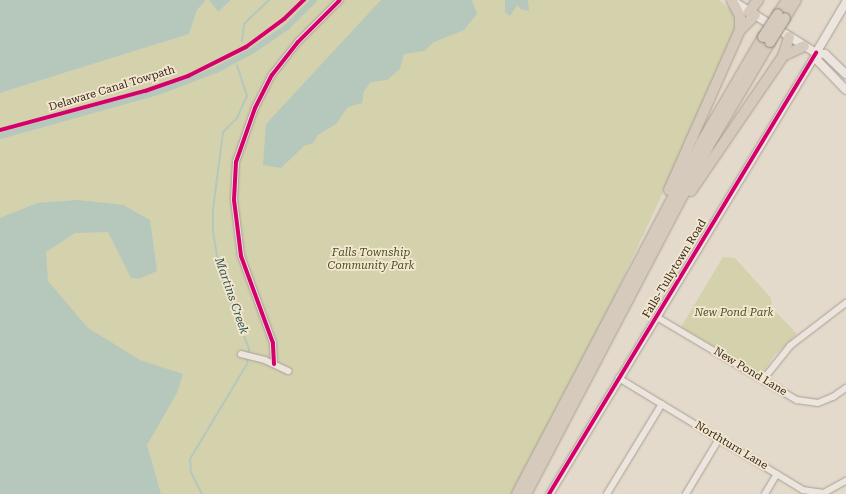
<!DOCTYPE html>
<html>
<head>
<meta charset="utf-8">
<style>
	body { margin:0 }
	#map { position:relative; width:846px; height:494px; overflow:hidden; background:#e3dacb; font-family:"Roboto Serif",serif }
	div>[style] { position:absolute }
	.green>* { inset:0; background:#d4d1ad }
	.water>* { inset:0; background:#b6c7bc }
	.stream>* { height:2px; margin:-1px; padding:0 1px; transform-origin:1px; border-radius:1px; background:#b6c7bc }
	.canal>* { height:6px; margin:-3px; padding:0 3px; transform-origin:3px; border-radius:3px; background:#b6c7bc }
	.roads { filter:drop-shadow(0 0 1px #a89f95) drop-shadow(0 0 1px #a89f95) }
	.minor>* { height:5.5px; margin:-2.75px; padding:0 2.75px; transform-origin:2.75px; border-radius:2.75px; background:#ebe5dd }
	.tertiary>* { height:7px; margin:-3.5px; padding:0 3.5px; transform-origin:3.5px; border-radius:3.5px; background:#ebe5dd }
	.secondary>* { height:8px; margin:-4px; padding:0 4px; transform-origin:4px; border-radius:4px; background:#ebe5dd }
	.motorway>* { height:10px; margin:-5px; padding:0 5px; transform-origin:5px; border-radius:5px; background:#d5cabc }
	.bridges { filter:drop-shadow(0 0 1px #8d857b) drop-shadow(0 0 1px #8d857b) }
	.motorway-bridge>* { height:10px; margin:-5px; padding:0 5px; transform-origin:5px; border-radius:5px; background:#d5cabc }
	.cycleway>* { height:4px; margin:-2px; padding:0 2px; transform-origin:2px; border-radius:2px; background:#d6006c }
	span { translate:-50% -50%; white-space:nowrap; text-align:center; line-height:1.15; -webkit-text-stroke:3.5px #f4e7d0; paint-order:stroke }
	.street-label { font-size:11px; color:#36271d }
	.park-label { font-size:11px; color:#495224; font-style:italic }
	.water-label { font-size:12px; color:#2c5550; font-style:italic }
</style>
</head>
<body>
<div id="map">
	<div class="green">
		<div style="clip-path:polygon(206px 0,209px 0,218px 12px,231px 0,719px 0,734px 13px,736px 30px,681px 154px,603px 321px,513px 494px,0 494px,0 93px,189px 34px,197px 10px)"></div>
		<div style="clip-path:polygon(723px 257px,735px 258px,771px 298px,772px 308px,797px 334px,774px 356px,762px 374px,681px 327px)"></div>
	</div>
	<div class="water">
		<div style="clip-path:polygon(0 0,206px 0,197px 10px,189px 34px,0 93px)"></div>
		<div style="clip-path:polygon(209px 0,231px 0,218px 12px)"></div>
		<div style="clip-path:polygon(381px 0,472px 0,477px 14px,464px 30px,434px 42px,424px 51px,404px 54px,400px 69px,387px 80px,371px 82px,364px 91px,362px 103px,348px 107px,336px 124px,318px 135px,313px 143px,304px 146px,281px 168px,263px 165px,266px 124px)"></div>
		<div style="clip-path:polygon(505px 0,528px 0,529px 11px,521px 9px,517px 5px,510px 16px,505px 12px)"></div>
		<div style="clip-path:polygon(78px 200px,123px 205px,150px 220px,157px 271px,139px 279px,131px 278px,108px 232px,75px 233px,46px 252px,48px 281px,88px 328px,140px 360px,183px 374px,177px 393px,147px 445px,161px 494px,0 494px,0 218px,37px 203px)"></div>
	</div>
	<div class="stream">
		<div style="left:242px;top:41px;width:17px;rotate:-83deg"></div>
		<div style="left:244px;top:24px;width:35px;rotate:-44deg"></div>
		<div style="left:202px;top:494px;width:25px;rotate:-117deg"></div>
		<div style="left:191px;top:472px;width:13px;rotate:-94deg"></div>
		<div style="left:190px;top:459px;width:111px;rotate:-59deg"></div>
		<div style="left:247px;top:364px;width:15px;rotate:-82deg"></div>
		<div style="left:249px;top:349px;width:85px;rotate:-110.6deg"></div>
		<div style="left:219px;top:269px;width:38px;rotate:-99deg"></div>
		<div style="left:213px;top:231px;width:21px;rotate:-90deg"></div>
		<div style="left:213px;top:210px;width:79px;rotate:-82.7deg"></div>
		<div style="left:223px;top:132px;width:20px;rotate:-45deg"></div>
		<div style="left:237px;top:118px;width:24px;rotate:-66deg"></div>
		<div style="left:247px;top:96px;width:32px;rotate:-108deg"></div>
	</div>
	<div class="canal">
		<div style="left:0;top:136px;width:164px;rotate:-15.6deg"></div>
		<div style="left:158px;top:92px;width:62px;rotate:-20.8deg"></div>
		<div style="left:216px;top:70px;width:38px;rotate:-28deg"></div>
		<div style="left:250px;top:52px;width:45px;rotate:-34deg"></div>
		<div style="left:287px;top:27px;width:38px;rotate:-45deg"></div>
	</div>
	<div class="roads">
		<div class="minor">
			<div style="left:657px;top:317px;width:163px;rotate:30.7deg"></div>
			<div style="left:797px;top:400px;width:21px;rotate:8deg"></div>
			<div style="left:818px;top:403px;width:16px;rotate:-22deg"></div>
			<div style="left:833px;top:397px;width:16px;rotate:-35deg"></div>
			<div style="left:241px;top:354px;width:25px;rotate:14deg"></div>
			<div style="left:265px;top:360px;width:26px;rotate:25deg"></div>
			<div style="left:274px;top:364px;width:21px;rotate:-93deg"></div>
			<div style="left:273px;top:343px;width:93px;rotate:-110.2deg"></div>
			<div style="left:241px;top:256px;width:56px;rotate:-97.1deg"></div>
			<div style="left:234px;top:200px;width:38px;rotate:-87deg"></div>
			<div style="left:236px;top:162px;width:57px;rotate:-70.6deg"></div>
			<div style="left:255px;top:108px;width:37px;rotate:-63deg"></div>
			<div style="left:272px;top:75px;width:42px;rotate:-51.8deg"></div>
			<div style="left:298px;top:42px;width:59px;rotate:-45deg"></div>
			<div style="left:619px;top:378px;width:215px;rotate:31.3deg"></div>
			<div style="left:803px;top:490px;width:21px;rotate:8deg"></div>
			<div style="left:824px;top:493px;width:25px;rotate:-29deg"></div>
			<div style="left:763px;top:380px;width:43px;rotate:-51.5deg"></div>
			<div style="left:790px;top:346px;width:71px;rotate:-37.5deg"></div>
			<div style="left:607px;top:494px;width:105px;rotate:-58.6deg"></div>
			<div style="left:686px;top:494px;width:64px;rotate:-59deg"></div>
			<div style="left:765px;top:494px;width:23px;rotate:-59deg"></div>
		</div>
		<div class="tertiary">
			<div style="left:549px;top:494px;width:516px;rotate:-58.81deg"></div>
		</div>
		<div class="secondary">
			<div style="left:731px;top:0;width:100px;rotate:31.9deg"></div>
			<div style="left:816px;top:53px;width:59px;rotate:-59.5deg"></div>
			<div style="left:816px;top:53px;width:8px;rotate:76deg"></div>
			<div style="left:818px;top:61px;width:40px;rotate:46deg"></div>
			<div style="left:816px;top:53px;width:9px;rotate:6deg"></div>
			<div style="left:825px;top:54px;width:29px;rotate:44deg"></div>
		</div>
		<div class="motorway">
			<div style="left:732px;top:1px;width:17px;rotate:62deg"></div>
			<div style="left:740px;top:16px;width:14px;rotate:90deg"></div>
			<div style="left:749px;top:12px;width:15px;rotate:-53deg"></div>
			<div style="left:778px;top:14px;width:17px;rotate:-57deg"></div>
			<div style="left:785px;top:18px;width:21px;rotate:-59deg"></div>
			<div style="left:783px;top:56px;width:23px;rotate:-25deg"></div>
			<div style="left:669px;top:190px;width:175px;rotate:-66.1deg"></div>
			<div style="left:740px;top:30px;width:21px;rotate:-45deg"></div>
			<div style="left:691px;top:191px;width:163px;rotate:-55.7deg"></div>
			<div style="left:783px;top:56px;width:20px;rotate:-72deg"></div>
			<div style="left:517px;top:494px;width:396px;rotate:-62.3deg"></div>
			<div style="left:701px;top:143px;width:123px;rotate:-59.7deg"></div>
			<div style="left:526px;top:494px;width:392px;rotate:-62.3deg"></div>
			<div style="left:708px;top:147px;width:122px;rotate:-59.4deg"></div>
		</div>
	</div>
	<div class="bridges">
		<div class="motorway-bridge">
			<div style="left:763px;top:37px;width:27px;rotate:-57deg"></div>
			<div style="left:770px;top:42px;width:28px;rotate:-58deg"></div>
		</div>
	</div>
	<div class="cycleway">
		<div style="left:0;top:130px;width:150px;rotate:-15.1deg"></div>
		<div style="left:145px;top:91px;width:46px;rotate:-19.2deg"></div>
		<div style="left:188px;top:76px;width:65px;rotate:-26.6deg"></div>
		<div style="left:246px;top:47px;width:47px;rotate:-36.4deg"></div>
		<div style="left:284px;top:19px;width:28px;rotate:-44deg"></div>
		<div style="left:274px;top:364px;width:21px;rotate:-93deg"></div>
		<div style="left:273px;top:343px;width:93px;rotate:-110.2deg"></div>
		<div style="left:241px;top:256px;width:56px;rotate:-97.1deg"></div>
		<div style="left:234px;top:200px;width:38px;rotate:-87deg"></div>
		<div style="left:236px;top:162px;width:57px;rotate:-70.6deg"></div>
		<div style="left:255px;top:108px;width:37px;rotate:-63deg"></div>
		<div style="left:272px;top:75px;width:42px;rotate:-51.8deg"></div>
		<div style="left:298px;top:42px;width:59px;rotate:-45deg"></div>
		<div style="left:549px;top:494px;width:516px;rotate:-58.81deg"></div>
	</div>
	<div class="street-label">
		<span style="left:112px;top:89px;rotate:-17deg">Delaware Canal Towpath</span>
		<span style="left:675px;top:269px;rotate:-59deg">Falls-Tullytown Road</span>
		<span style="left:750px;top:372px;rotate:31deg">New Pond Lane</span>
		<span style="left:731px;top:446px;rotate:31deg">Northturn Lane</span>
	</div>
	<div class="park-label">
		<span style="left:371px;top:260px">Falls Township<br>Community Park</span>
		<span style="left:734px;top:313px">New Pond Park</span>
	</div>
	<div class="water-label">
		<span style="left:231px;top:296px;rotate:71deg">Martins Creek</span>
	</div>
</div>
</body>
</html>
